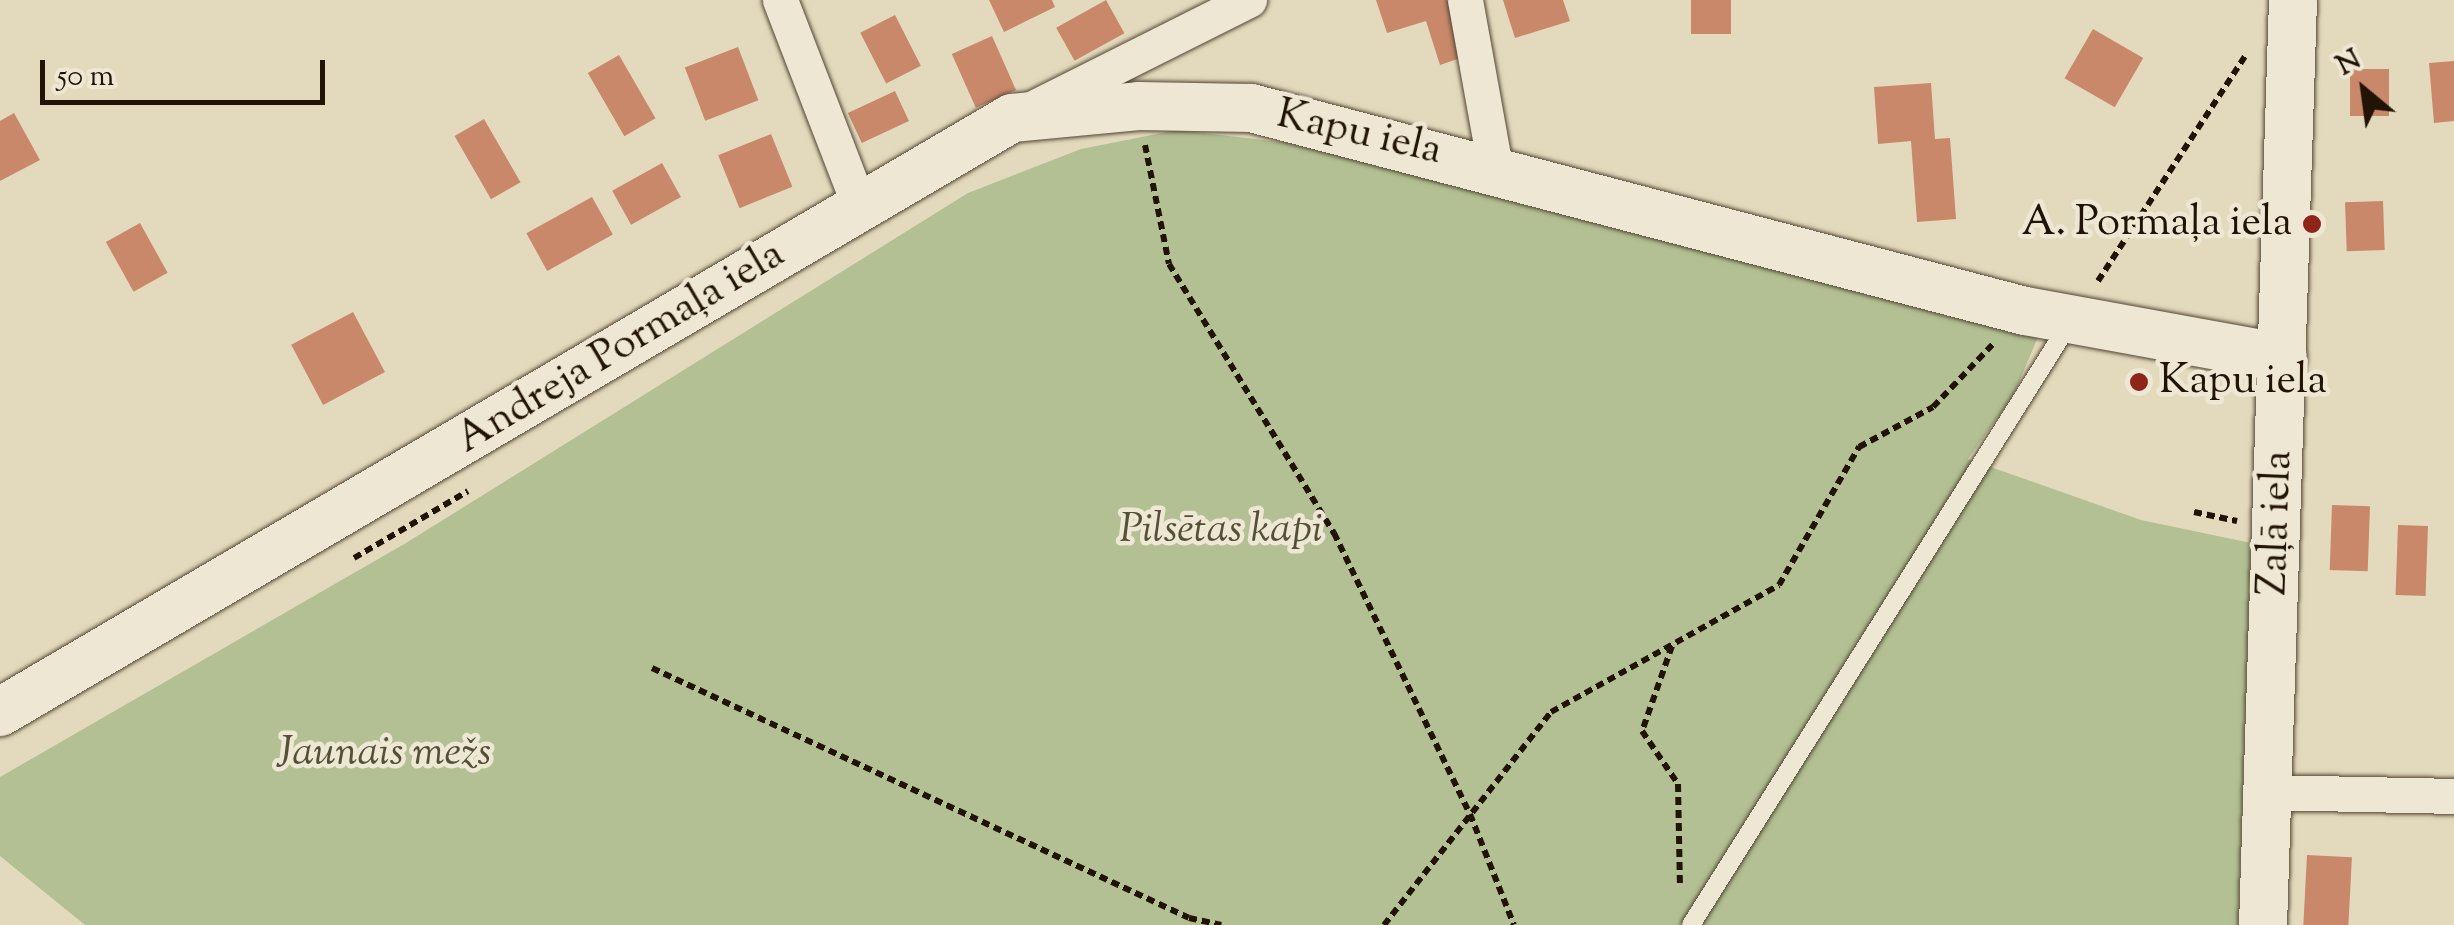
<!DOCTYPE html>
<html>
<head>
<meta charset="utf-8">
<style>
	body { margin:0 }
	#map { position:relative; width:2454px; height:925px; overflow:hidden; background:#e3dabd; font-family:"Sorts Mill Goudy",serif }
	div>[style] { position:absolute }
	.green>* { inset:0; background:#b2c093 }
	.building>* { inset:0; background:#c9886a; transform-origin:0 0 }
	.path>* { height:6px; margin-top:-3px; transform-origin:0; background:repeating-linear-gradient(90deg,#211305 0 8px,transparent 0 13px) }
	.roads { filter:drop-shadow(0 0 2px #524533) drop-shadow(0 0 2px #524533) }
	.lane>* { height:18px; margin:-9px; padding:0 9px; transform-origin:9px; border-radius:9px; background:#ede7d4 }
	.street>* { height:35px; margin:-17.5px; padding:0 17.5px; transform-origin:17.5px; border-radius:17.5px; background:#ede7d4 }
	.secondary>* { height:48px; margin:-24px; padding:0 24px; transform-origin:24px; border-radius:24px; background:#ede7d4 }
	.dots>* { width:28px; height:28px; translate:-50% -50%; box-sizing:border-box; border:5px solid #ede7d4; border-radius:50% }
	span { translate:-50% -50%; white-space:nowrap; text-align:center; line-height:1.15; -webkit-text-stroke:9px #ede7d4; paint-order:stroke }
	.street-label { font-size:42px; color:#211305 }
	.poi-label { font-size:42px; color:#211305 }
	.right { translate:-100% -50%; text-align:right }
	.left { translate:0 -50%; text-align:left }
	.park-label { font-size:42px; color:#545037; font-style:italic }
	.north { position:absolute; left:2314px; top:40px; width:100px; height:100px; -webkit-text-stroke:8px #ede7d4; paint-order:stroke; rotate:331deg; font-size:28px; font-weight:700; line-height:40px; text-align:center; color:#211305 }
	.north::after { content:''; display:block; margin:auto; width:35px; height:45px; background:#211305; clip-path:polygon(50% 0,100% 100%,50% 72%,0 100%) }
	.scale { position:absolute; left:40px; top:60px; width:285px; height:45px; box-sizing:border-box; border:5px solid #211305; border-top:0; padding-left:12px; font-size:30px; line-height:35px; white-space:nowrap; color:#211305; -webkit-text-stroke:8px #ede7d4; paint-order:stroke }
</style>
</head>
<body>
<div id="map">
	<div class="green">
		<div style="clip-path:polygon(1177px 130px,1298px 144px,2038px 337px,2013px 396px,1968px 459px,2141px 520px,2251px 543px,2238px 925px,85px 925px,0 856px,0 777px,406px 543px,968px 193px,1081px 149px)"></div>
	</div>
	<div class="building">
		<div style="clip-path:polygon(989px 0,1052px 0,1055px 7px,1004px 32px)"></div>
		<div style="left:1106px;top:0;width:38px;height:57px;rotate:61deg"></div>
		<div style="clip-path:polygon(1376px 0,1454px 0,1472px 54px,1440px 65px,1426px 21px,1387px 33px)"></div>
		<div style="clip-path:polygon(1503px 0,1563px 0,1570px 21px,1515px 38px)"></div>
		<div style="left:1691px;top:0;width:40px;height:34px"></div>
		<div style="left:895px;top:15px;width:57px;height:39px;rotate:63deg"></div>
		<div style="left:2093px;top:29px;width:58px;height:57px;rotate:30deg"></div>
		<div style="left:992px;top:36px;width:59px;height:44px;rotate:66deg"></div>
		<div style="left:738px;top:47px;width:57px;height:57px;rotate:69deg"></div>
		<div style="left:619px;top:55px;width:73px;height:36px;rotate:60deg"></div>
		<div style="clip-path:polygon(2454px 61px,2454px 121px,2434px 123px,2429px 63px)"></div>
		<div style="left:2350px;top:69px;width:39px;height:47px"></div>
		<div style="clip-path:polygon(1931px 83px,1935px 139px,1950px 138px,1956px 219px,1917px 222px,1911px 141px,1878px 144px,1874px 87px)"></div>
		<div style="left:895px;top:91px;width:33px;height:52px;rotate:65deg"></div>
		<div style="clip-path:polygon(14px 113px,40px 160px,0 181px,0 121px)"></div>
		<div style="left:484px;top:119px;width:73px;height:34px;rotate:60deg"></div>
		<div style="left:771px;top:134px;width:57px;height:57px;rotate:68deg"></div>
		<div style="left:662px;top:163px;width:39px;height:57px;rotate:61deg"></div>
		<div style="left:592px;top:197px;width:43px;height:75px;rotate:61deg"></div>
		<div style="left:2383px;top:201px;width:49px;height:38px;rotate:88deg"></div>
		<div style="left:140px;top:223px;width:57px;height:39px;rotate:61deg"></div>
		<div style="left:353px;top:312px;width:68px;height:70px;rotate:62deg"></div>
		<div style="left:2332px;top:505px;width:38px;height:65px;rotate:2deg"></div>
		<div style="left:2398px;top:525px;width:30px;height:70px;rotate:2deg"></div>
		<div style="left:2307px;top:855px;width:45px;height:70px;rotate:3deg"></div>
	</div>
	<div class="path">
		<div style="left:1145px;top:145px;width:121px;rotate:78.6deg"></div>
		<div style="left:1169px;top:264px;width:316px;rotate:58.5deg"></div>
		<div style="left:1334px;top:533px;width:312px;rotate:64.2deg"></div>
		<div style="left:1470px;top:814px;width:119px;rotate:68.4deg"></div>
		<div style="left:2098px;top:281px;width:272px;rotate:-56.8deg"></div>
		<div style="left:2194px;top:512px;width:44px;rotate:11.8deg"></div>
		<div style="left:354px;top:558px;width:132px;rotate:-30.4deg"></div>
		<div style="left:1672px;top:646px;width:90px;rotate:109.4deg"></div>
		<div style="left:1642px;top:731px;width:64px;rotate:55.8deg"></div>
		<div style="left:1678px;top:784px;width:103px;rotate:88.9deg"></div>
		<div style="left:652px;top:668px;width:592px;rotate:24.96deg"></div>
		<div style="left:1189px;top:918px;width:33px;rotate:12deg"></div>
		<div style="left:1384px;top:925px;width:271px;rotate:-51.9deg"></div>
		<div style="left:1551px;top:712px;width:261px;rotate:-29.1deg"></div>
		<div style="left:1779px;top:585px;width:160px;rotate:-59.9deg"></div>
		<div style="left:1859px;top:447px;width:84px;rotate:-28.4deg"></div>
		<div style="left:1933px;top:407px;width:87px;rotate:-46.4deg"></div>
	</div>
	<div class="roads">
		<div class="lane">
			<div style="left:1691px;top:925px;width:710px;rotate:-57.83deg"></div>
		</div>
		<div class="street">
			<div style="left:780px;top:0;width:222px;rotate:68.9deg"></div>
			<div style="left:1465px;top:0;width:169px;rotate:79.8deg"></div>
			<div style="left:1031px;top:109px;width:244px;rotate:-26.6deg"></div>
			<div style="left:2266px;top:792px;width:188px;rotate:1.2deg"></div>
		</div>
		<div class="secondary">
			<div style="left:0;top:712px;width:1173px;rotate:-30.41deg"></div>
			<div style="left:1012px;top:118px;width:127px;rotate:-5.4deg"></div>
			<div style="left:1138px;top:106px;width:113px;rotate:1deg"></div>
			<div style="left:1251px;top:108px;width:800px;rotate:14.7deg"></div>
			<div style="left:2025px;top:311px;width:262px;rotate:10.3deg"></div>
			<div style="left:2263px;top:925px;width:925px;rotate:-88.14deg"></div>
		</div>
	</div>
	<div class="dots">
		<div style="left:2312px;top:224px;background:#8f2418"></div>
		<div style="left:2139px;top:382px;background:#8f2418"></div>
	</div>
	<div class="street-label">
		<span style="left:1359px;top:134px;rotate:13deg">Kapu iela</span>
		<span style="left:621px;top:348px;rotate:-31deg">Andreja Pormaļa iela</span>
		<span style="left:2277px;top:523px;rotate:-88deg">Zaļā iela</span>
	</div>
	<div class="poi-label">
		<span class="right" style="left:2292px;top:224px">A. Pormaļa iela</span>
		<span class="left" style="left:2159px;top:382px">Kapu iela</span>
	</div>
	<div class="park-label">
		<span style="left:1221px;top:531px">Pilsētas kapi</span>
		<span style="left:384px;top:754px">Jaunais mežs</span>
	</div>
	<div class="north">N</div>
	<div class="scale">50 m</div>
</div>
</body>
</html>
